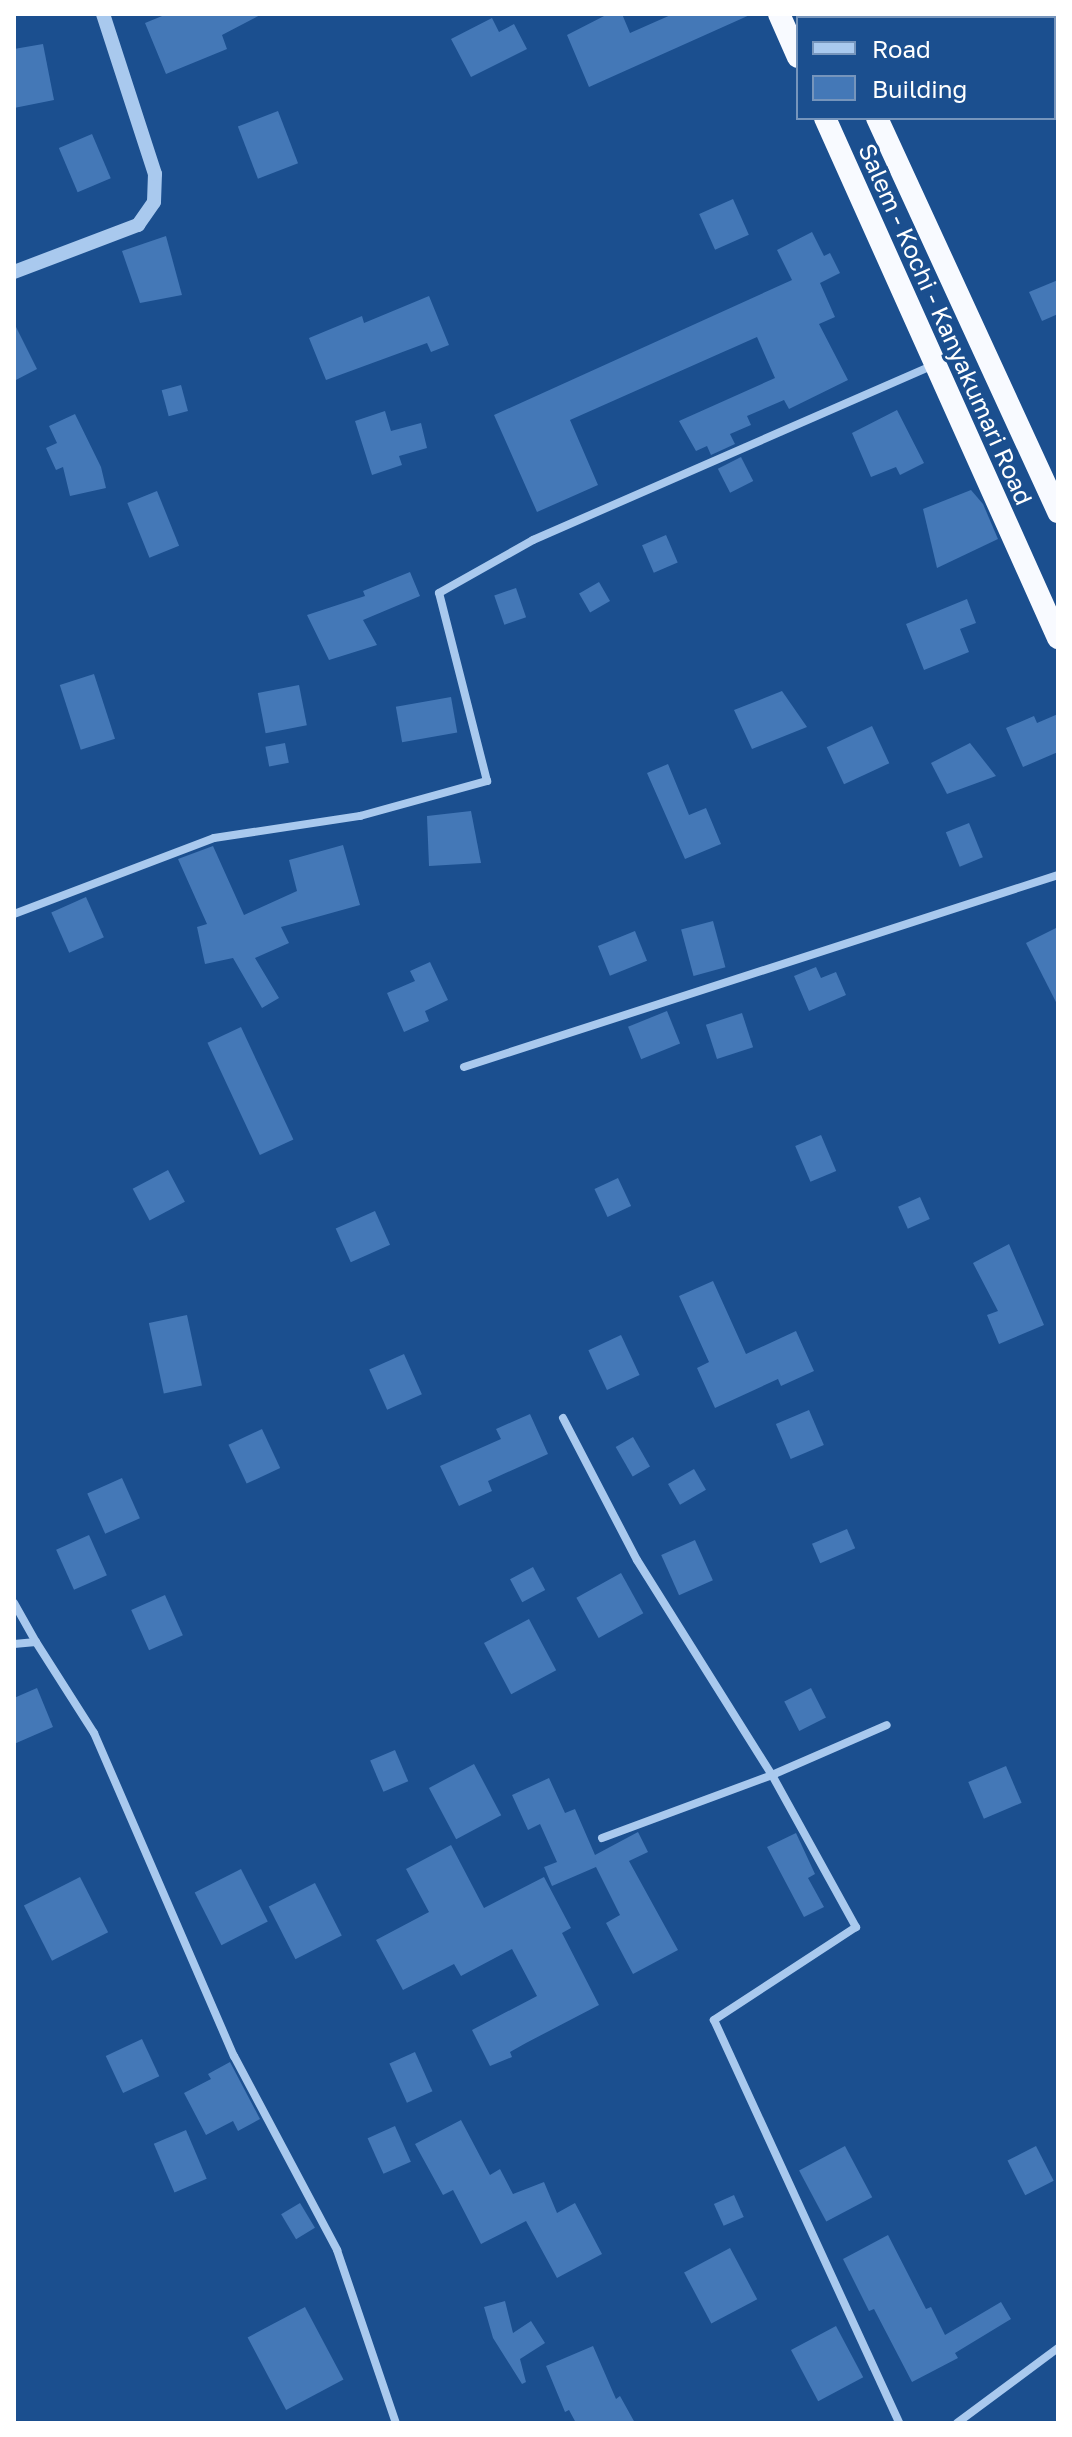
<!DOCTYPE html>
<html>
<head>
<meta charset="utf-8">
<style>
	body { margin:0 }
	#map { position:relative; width:1072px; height:2437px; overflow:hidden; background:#1b4f8f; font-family:"Golos Text",sans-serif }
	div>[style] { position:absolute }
	.building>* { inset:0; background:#4478b7; transform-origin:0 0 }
	.minor>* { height:8px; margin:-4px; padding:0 4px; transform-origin:4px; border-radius:4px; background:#a9c9ee }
	.tertiary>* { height:14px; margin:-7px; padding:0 7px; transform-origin:7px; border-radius:7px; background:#a9c9ee }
	.trunk>* { height:22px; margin:-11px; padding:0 11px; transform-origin:11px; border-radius:11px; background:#f8faff }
	span { translate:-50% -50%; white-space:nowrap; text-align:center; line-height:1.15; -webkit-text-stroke:6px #1b4f8f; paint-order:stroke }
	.street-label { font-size:24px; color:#fff }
	.frame { position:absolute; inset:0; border:16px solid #fff; pointer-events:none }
	.legend { position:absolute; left:796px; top:16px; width:260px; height:104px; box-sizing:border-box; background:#1b4f8f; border:2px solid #7695bc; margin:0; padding:10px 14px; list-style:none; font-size:24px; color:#fff }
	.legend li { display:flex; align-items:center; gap:16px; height:40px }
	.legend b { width:40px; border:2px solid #7695bc }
</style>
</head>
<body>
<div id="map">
	<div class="building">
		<div style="clip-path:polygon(167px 14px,262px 14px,222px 35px,227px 49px,166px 74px,145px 23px)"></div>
		<div style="clip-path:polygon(608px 14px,622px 14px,630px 33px,673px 14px,752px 14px,589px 87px,567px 35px)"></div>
		<div style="clip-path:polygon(492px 18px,499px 32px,514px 24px,527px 49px,471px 77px,451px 39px)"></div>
		<div style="clip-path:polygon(43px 44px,54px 100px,14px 108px,14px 49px)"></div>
		<div style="left:278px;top:111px;width:56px;height:43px;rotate:69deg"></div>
		<div style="left:92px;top:134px;width:48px;height:36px;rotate:67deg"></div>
		<div style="left:733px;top:199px;width:39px;height:37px;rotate:66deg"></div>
		<div style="clip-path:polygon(812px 232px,824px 256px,830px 253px,840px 273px,820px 283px,835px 317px,819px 324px,848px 380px,789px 409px,784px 400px,747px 416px,751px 425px,730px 434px,735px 444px,711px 455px,707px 446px,696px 451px,679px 421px,775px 378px,757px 337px,570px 420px,598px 485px,537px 512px,494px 415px,792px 280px,777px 250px)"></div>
		<div style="clip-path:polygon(166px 236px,182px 295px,140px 303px,122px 251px)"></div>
		<div style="clip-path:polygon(1058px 280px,1058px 314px,1042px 321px,1029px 292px)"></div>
		<div style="clip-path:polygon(429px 296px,449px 345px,431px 352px,427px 343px,326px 380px,309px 338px,362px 316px,364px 323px)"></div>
		<div style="clip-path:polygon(14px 323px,37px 369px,14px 381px)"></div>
		<div style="left:181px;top:385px;width:27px;height:20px;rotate:75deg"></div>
		<div style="clip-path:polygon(897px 410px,924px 463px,900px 475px,896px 467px,871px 477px,852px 433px)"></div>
		<div style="clip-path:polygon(385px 411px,391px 431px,421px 423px,427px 448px,399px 456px,402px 465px,372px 475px,355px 421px)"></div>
		<div style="clip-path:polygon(75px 414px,101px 467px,106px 488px,70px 496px,63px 467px,56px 470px,46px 448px,57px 443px,49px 426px)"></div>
		<div style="left:741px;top:457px;width:27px;height:26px;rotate:63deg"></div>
		<div style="clip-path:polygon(971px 490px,983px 504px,998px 539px,937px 568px,923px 509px)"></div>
		<div style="left:157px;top:491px;width:59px;height:32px;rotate:68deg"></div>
		<div style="left:666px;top:535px;width:30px;height:26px;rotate:67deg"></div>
		<div style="clip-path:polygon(410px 572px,420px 596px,363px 620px,377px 645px,329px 660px,307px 615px,365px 596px,363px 591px)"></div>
		<div style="left:599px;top:582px;width:22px;height:23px;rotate:60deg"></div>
		<div style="left:516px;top:588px;width:31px;height:23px;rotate:71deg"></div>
		<div style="clip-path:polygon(967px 599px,976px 623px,960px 629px,969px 652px,924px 670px,906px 624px)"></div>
		<div style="left:94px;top:674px;width:68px;height:36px;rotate:72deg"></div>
		<div style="left:299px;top:685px;width:41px;height:42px;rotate:79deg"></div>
		<div style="clip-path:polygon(782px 691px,807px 727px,752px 749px,734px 710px)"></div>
		<div style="left:451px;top:697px;width:36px;height:56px;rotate:80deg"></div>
		<div style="clip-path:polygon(1058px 714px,1058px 752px,1023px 767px,1006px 728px,1034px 716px,1037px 723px)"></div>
		<div style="left:872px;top:726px;width:41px;height:50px;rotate:65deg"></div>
		<div style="left:285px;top:743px;width:20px;height:20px;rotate:79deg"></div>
		<div style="clip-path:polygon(970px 743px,996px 776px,947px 794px,931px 763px)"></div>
		<div style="clip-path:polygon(668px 764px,689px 815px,706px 808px,721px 844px,685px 859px,647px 773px)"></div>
		<div style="clip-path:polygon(471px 811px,481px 863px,429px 866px,427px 816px)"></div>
		<div style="left:969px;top:823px;width:37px;height:25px;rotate:68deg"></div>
		<div style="clip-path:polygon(343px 845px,360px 905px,281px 927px,289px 943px,255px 958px,279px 998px,262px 1008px,233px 958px,205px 964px,197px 927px,207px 924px,178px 859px,213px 846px,244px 915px,297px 891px,289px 860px)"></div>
		<div style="left:86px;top:897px;width:44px;height:38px;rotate:66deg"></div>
		<div style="left:713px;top:921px;width:48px;height:33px;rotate:75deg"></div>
		<div style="clip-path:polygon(1058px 927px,1058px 1006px,1026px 943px)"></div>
		<div style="left:635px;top:931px;width:32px;height:40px;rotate:68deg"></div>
		<div style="clip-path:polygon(430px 962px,448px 1000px,425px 1011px,429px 1021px,404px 1032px,387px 993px,415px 981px,410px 971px)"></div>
		<div style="clip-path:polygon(816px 967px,821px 978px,836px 972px,846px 995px,809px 1011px,794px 976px)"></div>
		<div style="left:667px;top:1011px;width:35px;height:42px;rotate:68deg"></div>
		<div style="left:742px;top:1013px;width:36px;height:38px;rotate:72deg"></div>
		<div style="left:241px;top:1027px;width:124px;height:37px;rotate:65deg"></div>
		<div style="left:821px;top:1135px;width:39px;height:28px;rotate:67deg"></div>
		<div style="left:168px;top:1170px;width:36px;height:40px;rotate:62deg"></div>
		<div style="left:618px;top:1178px;width:31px;height:26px;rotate:65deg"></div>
		<div style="left:920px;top:1197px;width:24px;height:24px;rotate:66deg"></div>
		<div style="left:375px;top:1211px;width:37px;height:43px;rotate:66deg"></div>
		<div style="clip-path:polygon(1009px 1244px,1044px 1325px,999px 1344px,987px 1315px,998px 1311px,973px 1263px)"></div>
		<div style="clip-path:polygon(713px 1281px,746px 1354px,796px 1331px,814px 1371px,781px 1386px,778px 1379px,715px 1408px,697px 1368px,709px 1362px,679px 1296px)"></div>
		<div style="left:187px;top:1315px;width:72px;height:39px;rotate:78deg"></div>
		<div style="left:621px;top:1335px;width:44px;height:36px;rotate:65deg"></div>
		<div style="left:404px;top:1354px;width:44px;height:38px;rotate:66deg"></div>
		<div style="left:809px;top:1410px;width:38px;height:36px;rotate:67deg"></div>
		<div style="clip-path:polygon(530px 1414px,548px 1454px,488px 1481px,492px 1491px,459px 1506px,440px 1466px,501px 1439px,496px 1429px)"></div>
		<div style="left:262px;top:1429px;width:43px;height:37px;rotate:65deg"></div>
		<div style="left:633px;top:1437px;width:34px;height:20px;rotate:60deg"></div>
		<div style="left:694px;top:1469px;width:24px;height:30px;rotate:60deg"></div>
		<div style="left:122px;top:1478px;width:44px;height:38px;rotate:66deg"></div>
		<div style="left:847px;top:1529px;width:21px;height:38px;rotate:67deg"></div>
		<div style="left:89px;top:1535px;width:44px;height:36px;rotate:66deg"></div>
		<div style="left:695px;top:1540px;width:44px;height:37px;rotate:66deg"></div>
		<div style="left:533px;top:1567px;width:26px;height:26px;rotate:62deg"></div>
		<div style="left:621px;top:1573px;width:46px;height:51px;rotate:61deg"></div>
		<div style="left:165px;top:1595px;width:44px;height:37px;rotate:66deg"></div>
		<div style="left:529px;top:1619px;width:58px;height:51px;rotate:62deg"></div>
		<div style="clip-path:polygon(37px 1688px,53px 1727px,14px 1744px,14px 1698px)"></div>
		<div style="left:811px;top:1688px;width:33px;height:30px;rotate:63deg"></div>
		<div style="left:395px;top:1750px;width:34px;height:27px;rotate:67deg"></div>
		<div style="left:474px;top:1764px;width:58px;height:51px;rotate:62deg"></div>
		<div style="left:1006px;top:1766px;width:40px;height:41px;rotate:67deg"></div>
		<div style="clip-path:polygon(549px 1778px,565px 1813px,575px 1809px,595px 1855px,638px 1832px,648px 1852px,629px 1861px,678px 1950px,633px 1974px,606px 1923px,620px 1915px,596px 1867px,552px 1886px,544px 1867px,557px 1862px,540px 1824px,528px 1830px,512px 1795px)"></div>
		<div style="clip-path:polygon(796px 1833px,815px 1874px,808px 1878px,824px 1907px,804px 1917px,767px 1847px)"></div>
		<div style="clip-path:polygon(451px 1845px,484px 1908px,544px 1877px,571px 1928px,562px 1933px,599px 2005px,526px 2043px,510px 2052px,512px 2057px,490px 2066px,472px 2030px,537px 1996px,512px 1949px,461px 1976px,454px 1964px,403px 1990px,376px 1940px,429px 1912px,406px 1869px)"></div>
		<div style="left:241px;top:1869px;width:59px;height:52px;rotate:63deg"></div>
		<div style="left:80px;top:1877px;width:62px;height:63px;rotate:63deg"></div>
		<div style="left:315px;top:1883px;width:59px;height:52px;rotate:63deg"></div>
		<div style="left:142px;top:2039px;width:41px;height:40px;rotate:65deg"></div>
		<div style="left:415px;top:2052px;width:43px;height:28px;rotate:66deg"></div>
		<div style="clip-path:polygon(230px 2062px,260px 2119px,238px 2131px,233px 2121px,206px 2135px,184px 2093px,211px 2079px,208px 2074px)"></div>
		<div style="clip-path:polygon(461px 2120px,490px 2175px,500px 2169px,513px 2194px,544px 2182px,557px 2213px,575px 2203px,602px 2254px,557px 2278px,526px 2221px,481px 2244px,453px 2190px,443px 2195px,415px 2144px)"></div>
		<div style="left:395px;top:2126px;width:39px;height:30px;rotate:66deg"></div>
		<div style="left:186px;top:2130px;width:53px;height:35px;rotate:67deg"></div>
		<div style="left:845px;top:2146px;width:58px;height:52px;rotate:62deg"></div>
		<div style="left:1036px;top:2146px;width:39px;height:32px;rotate:63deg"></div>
		<div style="left:734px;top:2195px;width:24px;height:22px;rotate:66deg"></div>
		<div style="left:300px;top:2203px;width:29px;height:22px;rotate:59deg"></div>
		<div style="clip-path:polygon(888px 2235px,926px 2309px,931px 2307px,945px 2335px,1001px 2302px,1011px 2319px,955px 2353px,958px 2358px,912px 2382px,874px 2309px,869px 2311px,843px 2259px)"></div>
		<div style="left:730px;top:2248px;width:58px;height:52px;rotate:62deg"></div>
		<div style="clip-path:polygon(505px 2301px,513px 2333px,531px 2321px,545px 2343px,520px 2359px,526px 2382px,522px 2384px,493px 2338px,484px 2307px)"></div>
		<div style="left:305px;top:2307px;width:82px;height:65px;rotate:62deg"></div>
		<div style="left:836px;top:2326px;width:58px;height:51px;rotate:62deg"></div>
		<div style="clip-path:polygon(593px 2346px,616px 2399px,620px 2396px,635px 2423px,576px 2423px,569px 2410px,565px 2412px,546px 2366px)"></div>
	</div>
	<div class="minor">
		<div style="left:14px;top:914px;width:214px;rotate:-20.8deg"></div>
		<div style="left:214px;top:838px;width:148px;rotate:-8.6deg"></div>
		<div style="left:360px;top:816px;width:132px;rotate:-15.4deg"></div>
		<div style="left:487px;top:781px;width:194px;rotate:-104.3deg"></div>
		<div style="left:439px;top:593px;width:108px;rotate:-29.4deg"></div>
		<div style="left:533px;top:540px;width:435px;rotate:-23.6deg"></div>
		<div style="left:464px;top:1067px;width:624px;rotate:-17.91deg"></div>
		<div style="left:563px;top:1418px;width:160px;rotate:62.5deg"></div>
		<div style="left:637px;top:1560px;width:254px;rotate:57.9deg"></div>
		<div style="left:772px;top:1775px;width:174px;rotate:61.1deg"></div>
		<div style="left:856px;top:1927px;width:170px;rotate:146.8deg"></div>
		<div style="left:714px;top:2020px;width:443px;rotate:65.3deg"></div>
		<div style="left:14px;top:1603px;width:45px;rotate:60.6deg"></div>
		<div style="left:14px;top:1644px;width:22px;rotate:-5deg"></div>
		<div style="left:36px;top:1642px;width:108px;rotate:57.5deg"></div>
		<div style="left:94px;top:1733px;width:352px;rotate:66.6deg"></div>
		<div style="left:234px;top:2056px;width:220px;rotate:62deg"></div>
		<div style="left:337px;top:2250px;width:183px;rotate:71.2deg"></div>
		<div style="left:602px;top:1838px;width:181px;rotate:-20.3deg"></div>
		<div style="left:772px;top:1775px;width:125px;rotate:-23.5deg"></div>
		<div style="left:957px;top:2423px;width:126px;rotate:-36.6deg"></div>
	</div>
	<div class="tertiary">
		<div style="left:14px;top:272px;width:133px;rotate:-20.8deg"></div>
		<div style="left:138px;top:225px;width:28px;rotate:-55deg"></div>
		<div style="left:154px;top:202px;width:28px;rotate:-88deg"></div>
		<div style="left:155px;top:174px;width:168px;rotate:-108deg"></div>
	</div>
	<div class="trunk">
		<div style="left:779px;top:14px;width:47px;rotate:66.2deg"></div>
		<div style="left:830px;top:14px;width:4px;rotate:63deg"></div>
		<div style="left:825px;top:118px;width:570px;rotate:65.86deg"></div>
		<div style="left:877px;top:118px;width:434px;rotate:65.3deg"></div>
	</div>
	<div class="street-label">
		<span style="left:946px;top:324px;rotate:66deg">Salem - Kochi - Kanyakumari Road</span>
	</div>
	<div class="frame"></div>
	<ul class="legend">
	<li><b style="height:10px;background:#a9c9ee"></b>Road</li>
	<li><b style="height:22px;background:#4478b7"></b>Building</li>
	</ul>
</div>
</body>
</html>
